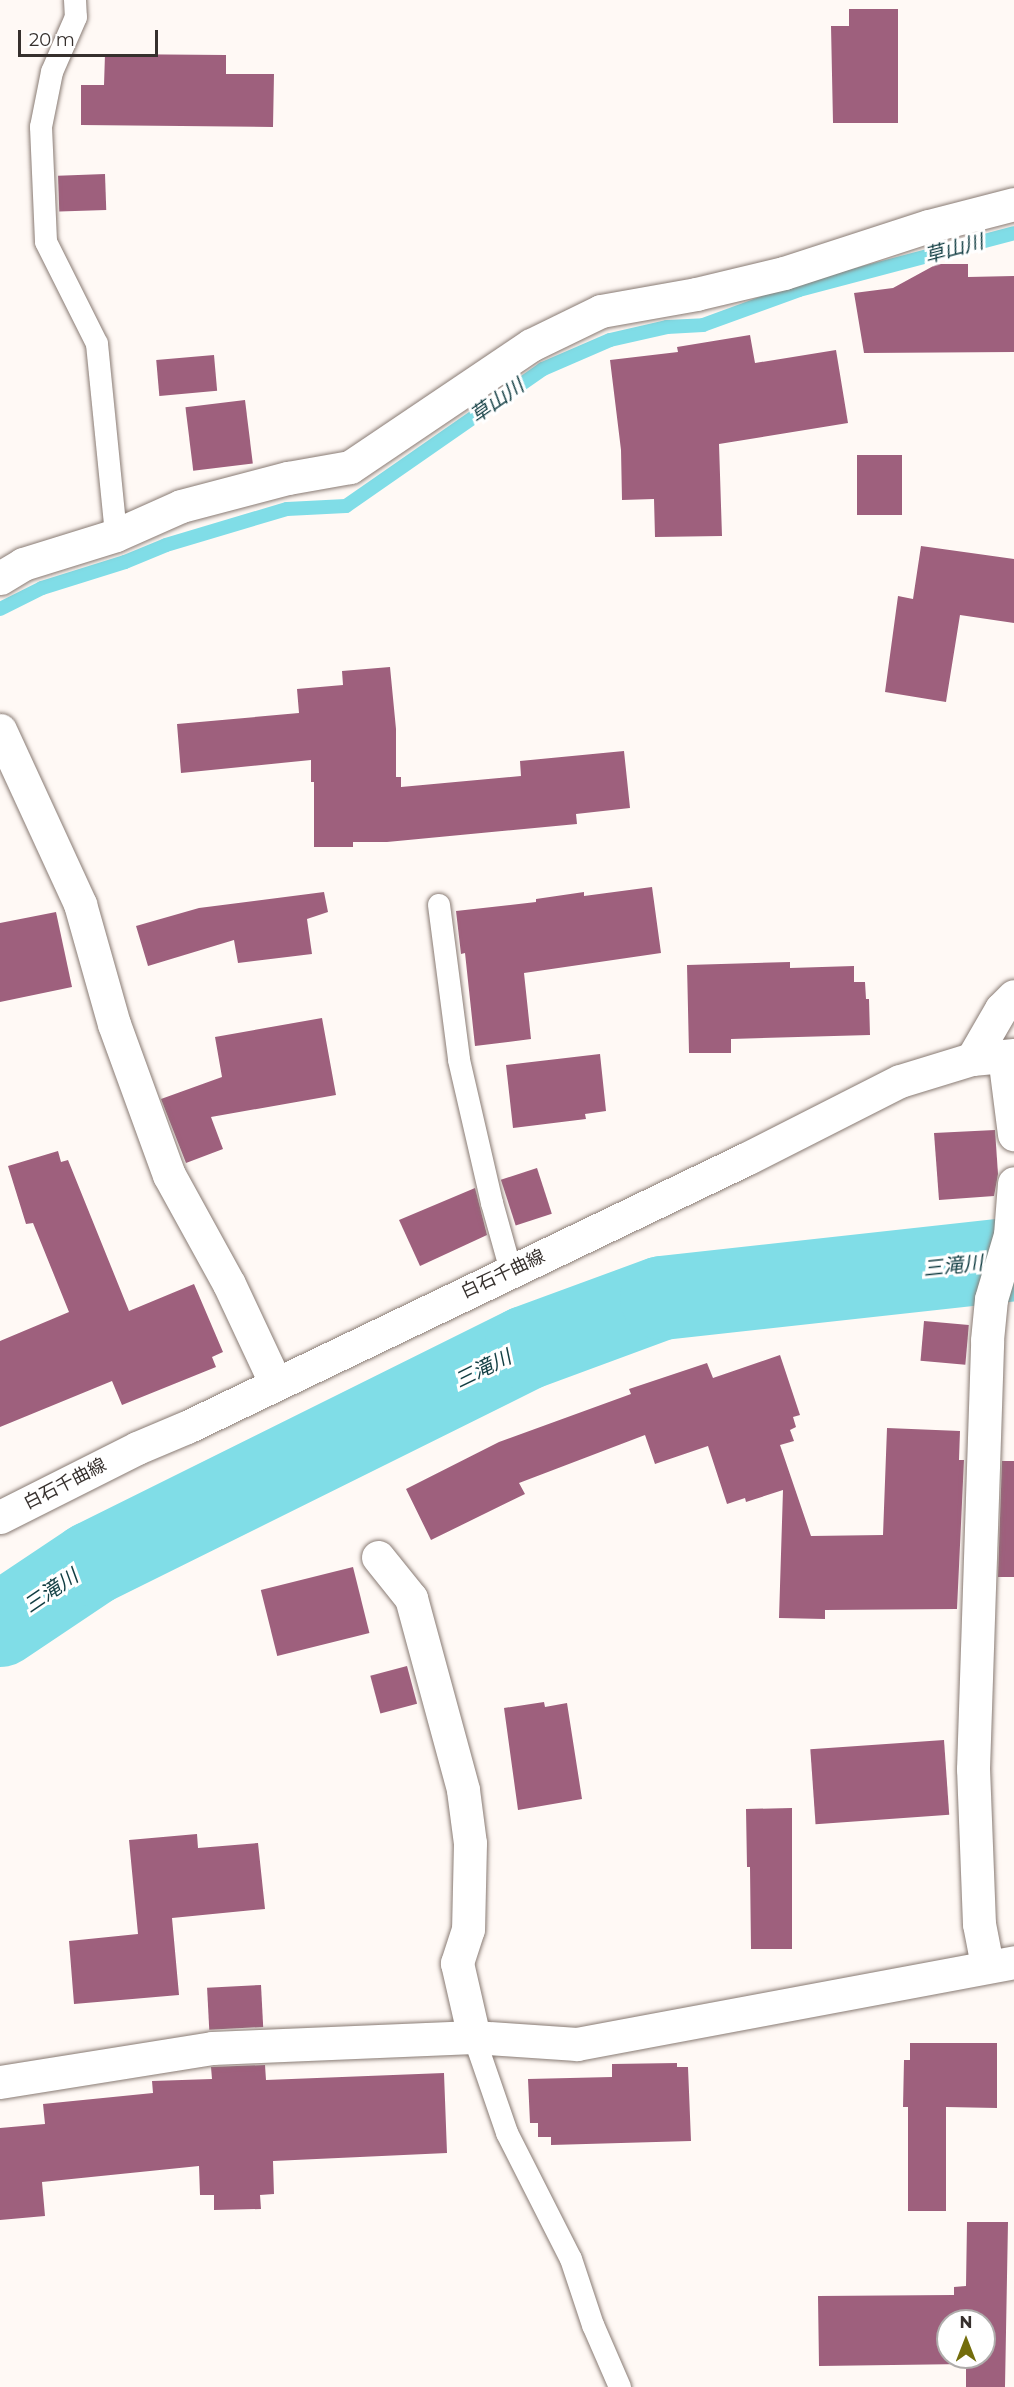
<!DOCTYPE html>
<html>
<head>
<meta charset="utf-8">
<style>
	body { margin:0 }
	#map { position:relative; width:1014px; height:2387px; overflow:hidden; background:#fff9f5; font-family:Montserrat,"Noto Sans JP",sans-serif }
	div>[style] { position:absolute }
	.stream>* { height:14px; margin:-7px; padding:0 7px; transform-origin:7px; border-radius:7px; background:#80dde7 }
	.river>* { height:84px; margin:-42px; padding:0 42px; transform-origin:42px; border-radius:42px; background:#80dde7 }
	.building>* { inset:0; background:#9e607d; transform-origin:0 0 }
	.roads { filter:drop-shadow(0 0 2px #897b74) drop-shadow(0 0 2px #897b74) }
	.service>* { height:22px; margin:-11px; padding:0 11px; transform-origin:11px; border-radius:11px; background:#fff }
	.minor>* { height:33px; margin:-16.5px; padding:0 16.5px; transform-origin:16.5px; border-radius:16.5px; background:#fff }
	.secondary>* { height:33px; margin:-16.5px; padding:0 16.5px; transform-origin:16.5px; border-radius:16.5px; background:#fff }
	span { translate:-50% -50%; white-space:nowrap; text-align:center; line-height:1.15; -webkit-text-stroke:6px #fff; paint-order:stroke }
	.street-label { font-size:18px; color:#36302d }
	.water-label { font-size:20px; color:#123e43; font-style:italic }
	.north { position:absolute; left:936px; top:2309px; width:60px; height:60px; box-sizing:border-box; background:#fff; border:2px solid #afacab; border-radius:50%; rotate:0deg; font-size:16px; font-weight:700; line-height:24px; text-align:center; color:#36302d }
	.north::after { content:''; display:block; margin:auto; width:21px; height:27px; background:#736d0c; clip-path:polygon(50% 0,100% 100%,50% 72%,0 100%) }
	.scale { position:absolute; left:18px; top:30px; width:140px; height:27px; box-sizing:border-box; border:3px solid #36302d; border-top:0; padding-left:8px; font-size:18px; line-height:21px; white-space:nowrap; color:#36302d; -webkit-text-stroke:4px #fff; paint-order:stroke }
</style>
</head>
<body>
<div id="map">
	<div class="stream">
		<div style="left:0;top:609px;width:47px;rotate:-26.6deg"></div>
		<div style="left:42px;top:588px;width:87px;rotate:-17.4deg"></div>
		<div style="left:125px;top:562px;width:44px;rotate:-22.5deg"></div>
		<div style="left:166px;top:545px;width:126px;rotate:-16.6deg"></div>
		<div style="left:287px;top:509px;width:59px;rotate:-2.9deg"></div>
		<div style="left:346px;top:506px;width:240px;rotate:-34.8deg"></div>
		<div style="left:543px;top:369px;width:73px;rotate:-23.4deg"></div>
		<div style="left:610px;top:340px;width:58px;rotate:-12.8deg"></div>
		<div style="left:667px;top:327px;width:36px;rotate:-3deg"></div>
		<div style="left:703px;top:325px;width:102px;rotate:-20deg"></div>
		<div style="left:799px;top:290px;width:222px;rotate:-14.8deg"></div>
	</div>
	<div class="river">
		<div style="left:0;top:1625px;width:110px;rotate:-33.8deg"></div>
		<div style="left:91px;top:1564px;width:486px;rotate:-26.4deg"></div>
		<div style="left:526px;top:1348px;width:145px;rotate:-20.2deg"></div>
		<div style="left:662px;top:1298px;width:354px;rotate:-6.3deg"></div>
	</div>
	<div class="building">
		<div style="clip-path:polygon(849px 9px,898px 9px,898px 123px,833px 123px,831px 26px,849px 26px)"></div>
		<div style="clip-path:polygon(105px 54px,226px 55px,226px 74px,274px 74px,273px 127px,81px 125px,81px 85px,104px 85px)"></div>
		<div style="left:105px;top:174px;width:36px;height:47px;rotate:88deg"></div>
		<div style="clip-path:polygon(937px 264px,968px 264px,968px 277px,1014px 276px,1014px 352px,864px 353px,854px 293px,893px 288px)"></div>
		<div style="clip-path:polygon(750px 335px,755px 363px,836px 350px,848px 423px,719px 444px,722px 536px,655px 537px,654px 499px,622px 500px,621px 450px,610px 360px,678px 352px,677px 347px)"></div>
		<div style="left:214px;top:355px;width:36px;height:58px;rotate:85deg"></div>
		<div style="left:245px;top:400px;width:64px;height:60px;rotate:83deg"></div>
		<div style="left:857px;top:455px;width:45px;height:60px"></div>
		<div style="clip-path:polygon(921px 546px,1014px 559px,1014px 623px,960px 615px,946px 702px,885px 692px,898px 596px,913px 599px)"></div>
		<div style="clip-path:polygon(390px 667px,396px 729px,396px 777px,401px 777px,401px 787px,521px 776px,520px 761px,624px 751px,630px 808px,576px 814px,577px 824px,387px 842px,353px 842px,353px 847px,314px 847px,314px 782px,311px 782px,311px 760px,181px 773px,177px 724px,299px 713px,297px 689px,343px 685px,342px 671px)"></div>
		<div style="clip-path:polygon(652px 887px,661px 953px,524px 973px,531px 1039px,475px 1046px,465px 953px,461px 954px,456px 911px,536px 902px,536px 899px,584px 892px,584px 896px)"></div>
		<div style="clip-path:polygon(324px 892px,328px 912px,307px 919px,312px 954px,238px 963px,234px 940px,148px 966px,136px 926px,199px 908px)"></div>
		<div style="clip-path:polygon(56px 912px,72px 987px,0 1002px,0 923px)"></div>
		<div style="clip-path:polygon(790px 962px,790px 968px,854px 966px,854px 982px,865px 982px,866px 999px,869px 999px,870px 1035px,731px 1039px,731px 1053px,689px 1053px,687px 965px)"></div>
		<div style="clip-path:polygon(322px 1018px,336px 1095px,211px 1117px,223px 1149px,186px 1163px,161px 1099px,222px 1077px,215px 1037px)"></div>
		<div style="clip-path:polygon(600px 1054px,606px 1111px,585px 1114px,586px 1119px,513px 1128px,506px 1065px)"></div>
		<div style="clip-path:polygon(995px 1130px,998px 1174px,994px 1196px,939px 1200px,934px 1133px)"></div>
		<div style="clip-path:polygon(58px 1151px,61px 1162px,68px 1160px,129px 1311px,194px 1284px,223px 1352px,212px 1357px,216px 1367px,122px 1405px,112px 1381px,0 1427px,0 1341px,69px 1312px,33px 1223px,26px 1224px,8px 1166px)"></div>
		<div style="left:537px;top:1168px;width:48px;height:38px;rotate:72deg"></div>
		<div style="clip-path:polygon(475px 1188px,487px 1235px,420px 1266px,399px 1220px)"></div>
		<div style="left:924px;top:1321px;width:45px;height:40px;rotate:5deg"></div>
		<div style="clip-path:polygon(780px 1355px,800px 1415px,793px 1417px,796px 1427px,790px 1430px,794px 1441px,780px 1445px,811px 1536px,883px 1535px,887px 1428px,960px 1431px,959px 1460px,964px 1460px,957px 1609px,825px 1610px,825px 1619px,779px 1618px,783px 1490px,746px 1502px,745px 1498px,727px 1504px,708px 1446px,655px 1464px,645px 1435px,519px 1483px,525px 1494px,431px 1540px,406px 1489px,499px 1442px,631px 1394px,629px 1389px,707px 1363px,713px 1378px)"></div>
		<div style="clip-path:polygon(1002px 1461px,1014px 1461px,1014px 1577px,998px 1577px)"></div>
		<div style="left:353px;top:1567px;width:68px;height:95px;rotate:76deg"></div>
		<div style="left:407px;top:1666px;width:39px;height:38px;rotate:75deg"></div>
		<div style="clip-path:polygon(544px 1702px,545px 1707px,567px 1703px,582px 1799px,518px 1810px,504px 1708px)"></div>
		<div style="left:944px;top:1740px;width:75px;height:134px;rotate:86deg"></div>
		<div style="clip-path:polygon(792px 1808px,792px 1949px,751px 1949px,750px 1867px,747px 1867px,746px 1809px)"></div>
		<div style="clip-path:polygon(197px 1834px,198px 1848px,258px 1843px,265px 1909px,172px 1918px,179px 1995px,74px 2004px,69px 1941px,138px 1934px,129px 1840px)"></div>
		<div style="left:261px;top:1985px;width:42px;height:54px;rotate:87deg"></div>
		<div style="clip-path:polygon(910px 2043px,997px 2043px,997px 2108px,946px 2107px,946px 2211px,908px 2211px,908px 2107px,903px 2107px,904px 2060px,910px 2060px)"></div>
		<div style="clip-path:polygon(677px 2063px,677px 2067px,688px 2067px,691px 2141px,551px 2145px,551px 2137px,538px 2137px,538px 2123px,530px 2123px,528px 2079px,612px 2077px,612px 2064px)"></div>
		<div style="clip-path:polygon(265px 2065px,266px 2080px,444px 2073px,447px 2153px,273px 2161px,274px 2194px,260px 2195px,261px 2209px,214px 2210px,214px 2195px,200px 2195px,199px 2166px,42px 2182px,45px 2216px,0 2220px,0 2128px,45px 2124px,43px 2104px,153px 2093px,152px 2081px,212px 2079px,211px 2067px)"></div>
		<div style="clip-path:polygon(evenodd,967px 2222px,1008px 2222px,1005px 2387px,966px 2387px,966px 2364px,819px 2366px,818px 2296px,954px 2295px,954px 2287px,966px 2286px,967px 2222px,948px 2321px,984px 2321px,984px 2357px,948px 2357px,948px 2321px)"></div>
	</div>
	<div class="roads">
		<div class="service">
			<div style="left:75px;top:0;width:17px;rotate:87deg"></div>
			<div style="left:76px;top:17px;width:60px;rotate:113.6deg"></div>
			<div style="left:52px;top:72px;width:56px;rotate:101.3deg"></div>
			<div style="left:41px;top:127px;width:115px;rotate:87.5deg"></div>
			<div style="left:46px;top:242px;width:114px;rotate:63.4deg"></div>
			<div style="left:97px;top:344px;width:192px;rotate:84.3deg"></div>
			<div style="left:439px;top:905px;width:156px;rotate:82.6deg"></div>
			<div style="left:459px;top:1060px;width:147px;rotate:77deg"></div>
			<div style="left:492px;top:1203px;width:71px;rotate:74.4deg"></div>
			<div style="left:474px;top:2037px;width:102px;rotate:71deg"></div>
			<div style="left:507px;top:2133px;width:141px;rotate:63.1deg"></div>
			<div style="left:571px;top:2259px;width:70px;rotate:71.6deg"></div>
			<div style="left:593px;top:2325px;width:68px;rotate:66.5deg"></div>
		</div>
		<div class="minor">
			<div style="left:0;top:578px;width:27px;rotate:-31deg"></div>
			<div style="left:23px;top:564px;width:97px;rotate:-17.3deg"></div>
			<div style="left:116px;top:535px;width:71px;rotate:-24deg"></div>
			<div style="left:181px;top:506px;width:111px;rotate:-14.7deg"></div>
			<div style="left:288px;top:478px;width:63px;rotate:-10.1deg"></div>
			<div style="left:350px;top:467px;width:218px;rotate:-34deg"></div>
			<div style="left:531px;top:345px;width:78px;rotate:-25.9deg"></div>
			<div style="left:601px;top:311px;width:97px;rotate:-10.1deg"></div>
			<div style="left:696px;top:294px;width:90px;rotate:-13.4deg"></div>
			<div style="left:784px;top:273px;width:152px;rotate:-18deg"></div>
			<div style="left:929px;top:226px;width:88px;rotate:-14.5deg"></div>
			<div style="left:0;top:730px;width:192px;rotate:65.3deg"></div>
			<div style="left:80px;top:904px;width:125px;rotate:74.2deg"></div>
			<div style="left:114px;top:1024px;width:161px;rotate:70deg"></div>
			<div style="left:169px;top:1175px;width:124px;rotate:61.2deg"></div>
			<div style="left:229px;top:1284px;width:108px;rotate:64.9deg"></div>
			<div style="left:1004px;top:1056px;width:79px;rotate:82.7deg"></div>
			<div style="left:972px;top:1059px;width:58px;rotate:-59.9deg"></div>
			<div style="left:1001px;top:1009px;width:18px;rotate:-45deg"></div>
			<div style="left:378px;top:1557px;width:53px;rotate:51.2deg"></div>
			<div style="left:411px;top:1598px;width:199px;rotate:74.8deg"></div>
			<div style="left:463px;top:1790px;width:53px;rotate:82.5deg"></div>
			<div style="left:470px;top:1843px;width:86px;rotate:91.3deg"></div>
			<div style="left:468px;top:1929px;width:36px;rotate:108deg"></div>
			<div style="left:457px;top:1963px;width:76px;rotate:77.1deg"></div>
			<div style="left:987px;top:1965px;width:42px;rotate:-101deg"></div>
			<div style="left:979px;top:1924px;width:155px;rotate:-92.2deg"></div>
			<div style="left:973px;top:1769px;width:429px;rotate:-88.1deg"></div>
			<div style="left:987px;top:1340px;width:41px;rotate:-84.4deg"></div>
			<div style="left:991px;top:1299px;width:67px;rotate:-73.5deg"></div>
			<div style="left:1010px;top:1235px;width:52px;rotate:-85.6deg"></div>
			<div style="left:0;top:2082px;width:215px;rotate:-9.1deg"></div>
			<div style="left:212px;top:2048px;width:262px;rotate:-2.4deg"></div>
			<div style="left:474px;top:2037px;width:103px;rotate:3.9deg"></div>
			<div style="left:577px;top:2044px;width:445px;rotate:-10.6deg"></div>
		</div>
		<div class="secondary">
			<div style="left:0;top:1517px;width:153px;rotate:-26.7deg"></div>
			<div style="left:137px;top:1448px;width:54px;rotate:-22.8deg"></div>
			<div style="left:187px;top:1427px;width:622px;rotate:-25.62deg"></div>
			<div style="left:748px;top:1158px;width:170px;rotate:-26.9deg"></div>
			<div style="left:900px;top:1081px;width:75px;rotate:-17deg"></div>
			<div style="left:972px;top:1059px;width:42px;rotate:-5.4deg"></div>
		</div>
	</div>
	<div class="street-label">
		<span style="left:503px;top:1274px;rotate:-25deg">白石千曲線</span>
		<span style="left:65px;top:1484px;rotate:-27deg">白石千曲線</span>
	</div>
	<div class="water-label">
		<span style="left:954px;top:249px;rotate:-15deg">草山川</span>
		<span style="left:497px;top:401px;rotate:-35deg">草山川</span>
		<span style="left:953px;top:1266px;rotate:-6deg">三滝川</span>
		<span style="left:483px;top:1369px;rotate:-26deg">三滝川</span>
		<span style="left:51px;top:1591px;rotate:-34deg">三滝川</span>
	</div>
	<div class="north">N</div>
	<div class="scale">20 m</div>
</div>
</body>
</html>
